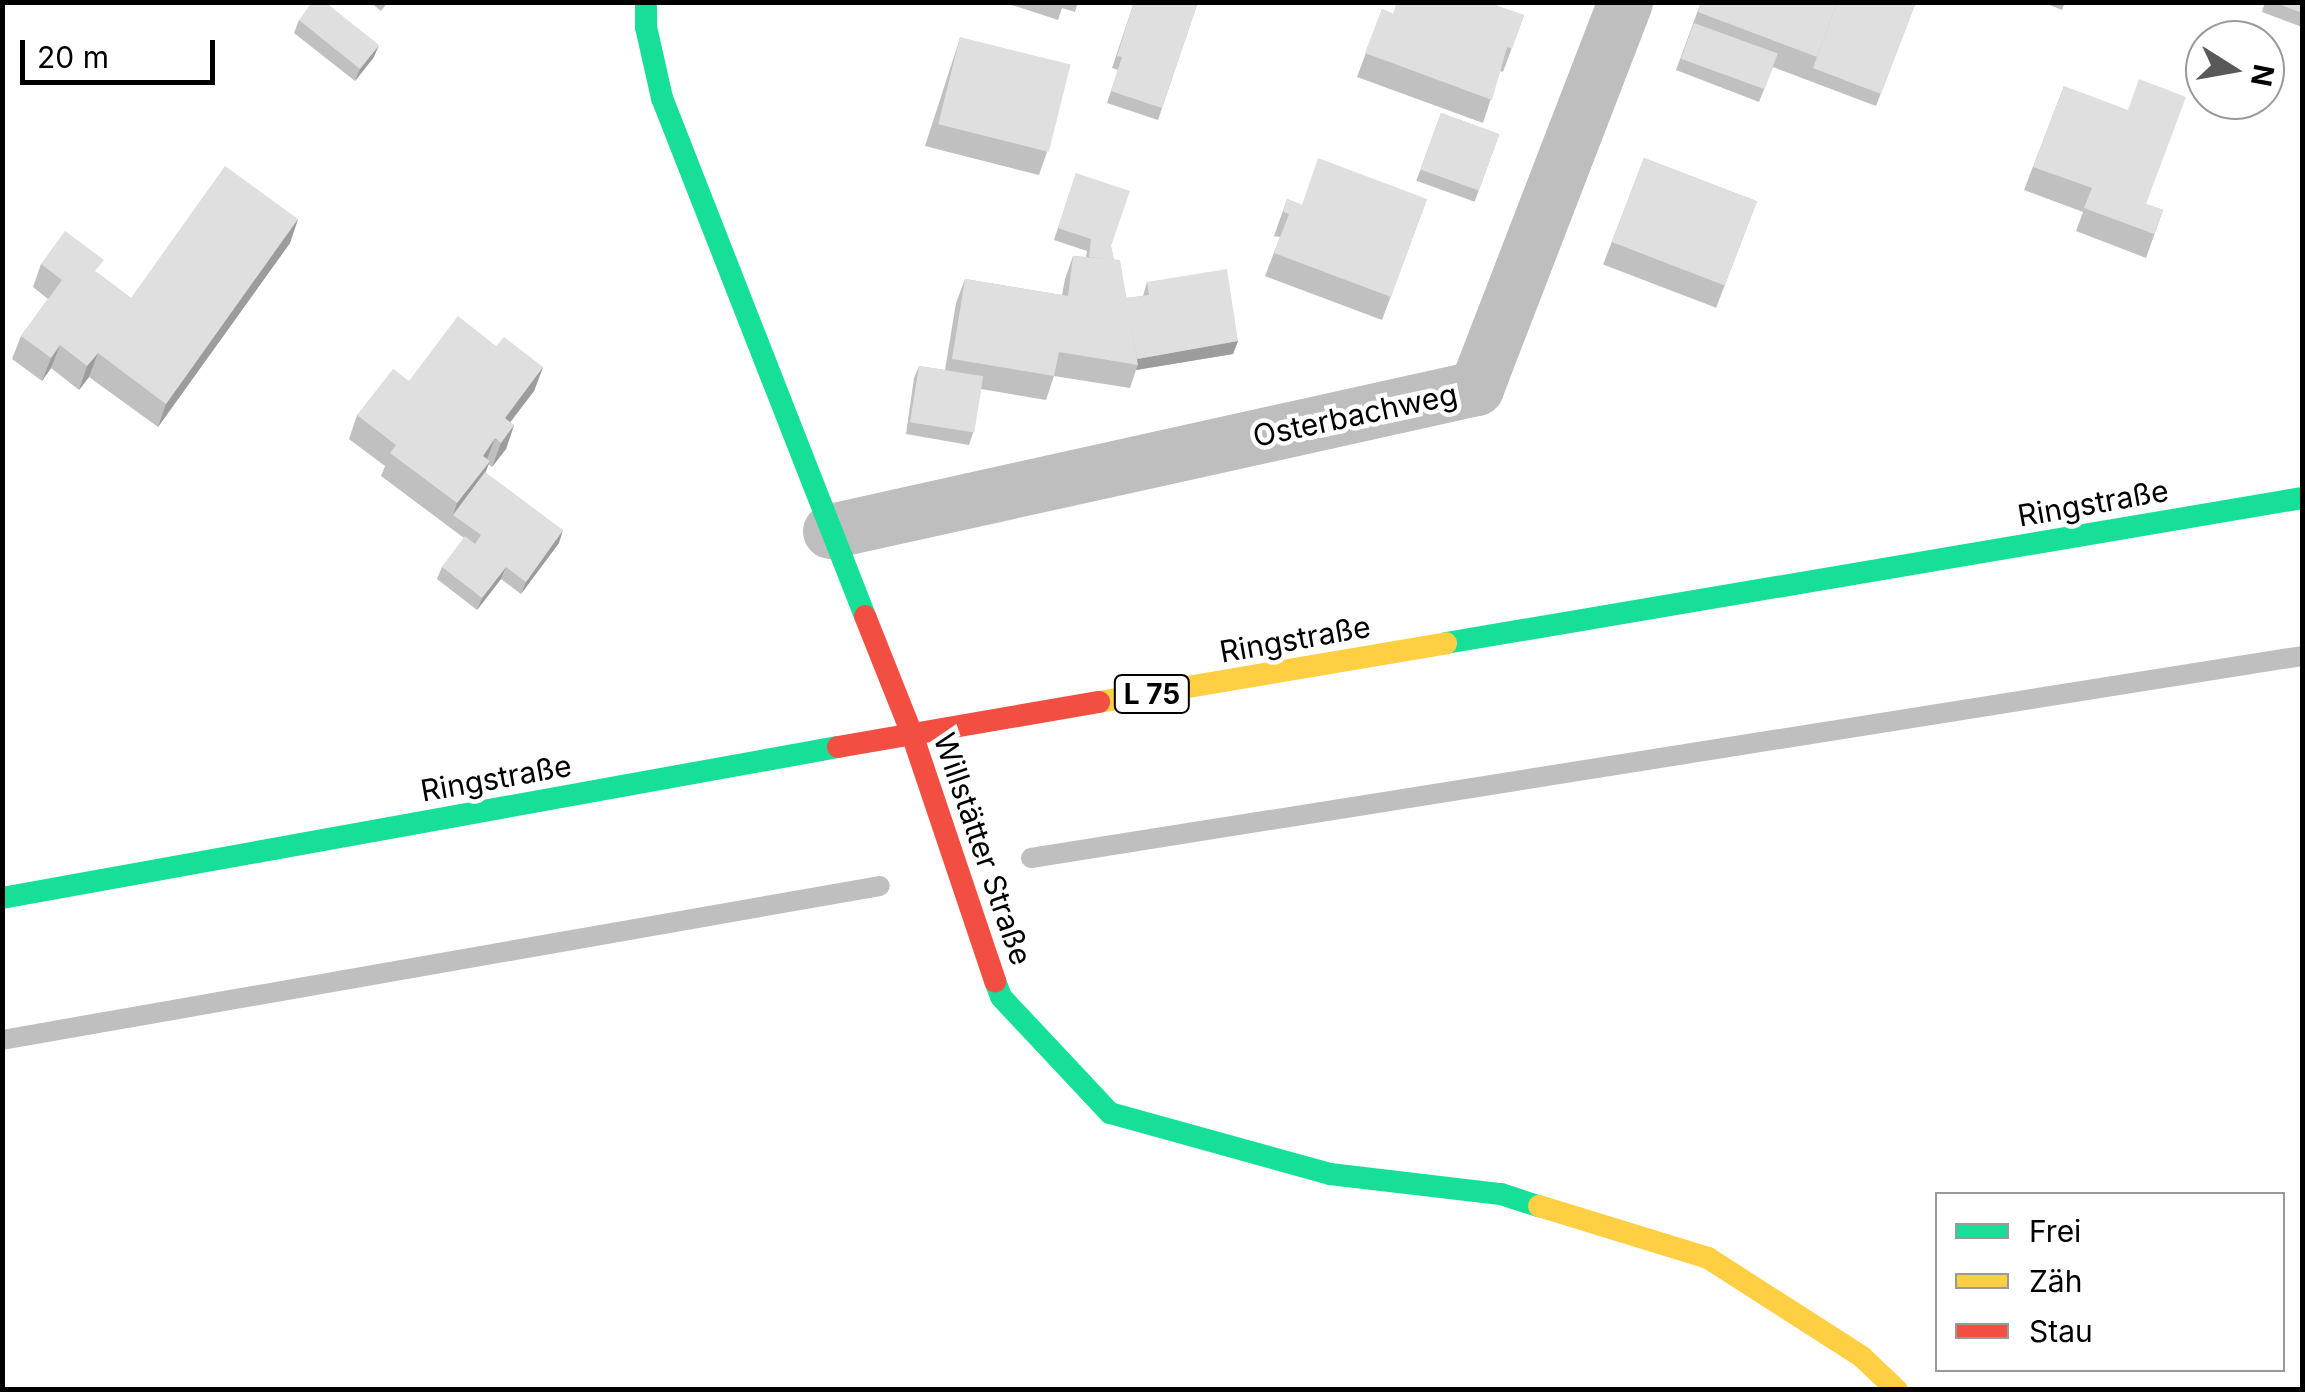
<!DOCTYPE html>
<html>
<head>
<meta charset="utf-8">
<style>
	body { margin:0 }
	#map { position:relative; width:2305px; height:1392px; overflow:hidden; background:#fff; font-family:Inter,sans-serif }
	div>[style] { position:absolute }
	.stream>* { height:20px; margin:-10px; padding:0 10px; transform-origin:10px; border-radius:10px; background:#bfbfbf }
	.street>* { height:55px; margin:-27.5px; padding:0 27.5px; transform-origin:27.5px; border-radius:27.5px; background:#bebebe }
	.fast>* { height:22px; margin:-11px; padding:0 11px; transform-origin:11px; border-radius:11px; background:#16e098 }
	.slow>* { height:22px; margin:-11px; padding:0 11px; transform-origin:11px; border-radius:11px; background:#ffcf43 }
	.jam>* { height:22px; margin:-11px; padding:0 11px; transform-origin:11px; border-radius:11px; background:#f24e42 }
	.wall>* { inset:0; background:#c0c0c0; transform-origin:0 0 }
	.shaded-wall>* { inset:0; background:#9c9c9c }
	.building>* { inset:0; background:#dfdfdf; transform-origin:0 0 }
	span { translate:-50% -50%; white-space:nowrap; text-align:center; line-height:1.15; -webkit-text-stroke:9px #fff; paint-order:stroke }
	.shield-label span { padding:2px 8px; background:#fff; border:2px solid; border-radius:8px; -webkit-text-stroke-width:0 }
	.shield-label { font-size:28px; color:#000; font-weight:700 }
	.street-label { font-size:30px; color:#000 }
	.frame { position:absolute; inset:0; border:5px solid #000; pointer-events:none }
	.legend { position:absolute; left:1935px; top:1192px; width:350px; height:180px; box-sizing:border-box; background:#fff; border:2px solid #999; margin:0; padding:12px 18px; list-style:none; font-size:30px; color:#000 }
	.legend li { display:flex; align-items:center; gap:20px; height:50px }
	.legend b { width:50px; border:2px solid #999 }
	.north { position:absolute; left:2185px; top:20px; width:100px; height:100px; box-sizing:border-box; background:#fff; border:2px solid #999; border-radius:50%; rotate:101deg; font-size:28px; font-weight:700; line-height:40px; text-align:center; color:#000 }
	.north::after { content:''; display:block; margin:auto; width:35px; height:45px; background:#595959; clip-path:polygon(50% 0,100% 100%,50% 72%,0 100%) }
	.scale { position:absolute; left:20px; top:40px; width:195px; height:45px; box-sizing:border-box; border:5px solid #000; border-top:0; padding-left:12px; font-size:30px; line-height:35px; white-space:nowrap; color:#000; -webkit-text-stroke:8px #fff; paint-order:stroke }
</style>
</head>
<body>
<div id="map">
	<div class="stream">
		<div style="left:1031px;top:858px;width:1287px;rotate:-9.03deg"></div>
		<div style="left:2px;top:1040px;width:891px;rotate:-9.95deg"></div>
	</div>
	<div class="street">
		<div style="left:830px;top:531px;width:662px;rotate:-12.48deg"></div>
		<div style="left:1476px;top:388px;width:414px;rotate:-68.9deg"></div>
	</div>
	<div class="fast">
		<div style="left:646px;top:2px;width:25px;rotate:90deg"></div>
		<div style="left:646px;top:27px;width:73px;rotate:77.3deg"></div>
		<div style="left:662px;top:98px;width:556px;rotate:68.6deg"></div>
		<div style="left:1446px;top:643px;width:868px;rotate:-9.61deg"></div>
		<div style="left:2px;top:898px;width:850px;rotate:-10.24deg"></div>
		<div style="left:995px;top:981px;width:17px;rotate:69deg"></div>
		<div style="left:1001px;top:997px;width:159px;rotate:46.8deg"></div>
		<div style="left:1110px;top:1113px;width:228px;rotate:15.5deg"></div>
		<div style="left:1330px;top:1174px;width:172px;rotate:6.7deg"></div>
		<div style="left:1501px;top:1194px;width:40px;rotate:18deg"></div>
	</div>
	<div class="slow">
		<div style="left:1099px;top:702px;width:352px;rotate:-9.6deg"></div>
		<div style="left:1539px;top:1206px;width:177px;rotate:17.1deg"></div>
		<div style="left:1708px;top:1258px;width:183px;rotate:32.7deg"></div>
		<div style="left:1862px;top:1357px;width:48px;rotate:43.3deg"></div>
	</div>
	<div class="jam">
		<div style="left:865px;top:616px;width:127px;rotate:68.3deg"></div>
		<div style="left:912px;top:734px;width:261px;rotate:71.4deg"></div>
		<div style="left:838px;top:747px;width:265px;rotate:-9.8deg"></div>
	</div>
	<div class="wall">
		<div style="clip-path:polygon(370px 2px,388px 2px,381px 11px)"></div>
		<div style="clip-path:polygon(1003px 2px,1078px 2px,1075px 12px,1062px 8px,1058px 20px)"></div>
		<div style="clip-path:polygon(1134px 2px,1198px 2px,1158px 120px,1107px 103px,1118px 70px,1112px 68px)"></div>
		<div style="clip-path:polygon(1701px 2px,1916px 2px,1876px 106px,1773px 67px,1759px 102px,1676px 70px)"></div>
		<div style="clip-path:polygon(2042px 2px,2065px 2px,2062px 10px)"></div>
		<div style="clip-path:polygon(2265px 2px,2302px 2px,2302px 27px,2262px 12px)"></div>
		<div style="clip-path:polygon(1497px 6px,1524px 15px,1503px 72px,1500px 71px,1483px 123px,1357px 77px,1382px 9px,1393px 14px)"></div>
		<div style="clip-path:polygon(299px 20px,374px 57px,355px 81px,294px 33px)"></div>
		<div style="clip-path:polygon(960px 38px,1047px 152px,1039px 175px,925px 146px)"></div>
		<div style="clip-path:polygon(2064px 86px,2146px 204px,2163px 210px,2146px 258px,2076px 231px,2083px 212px,2024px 190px)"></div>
		<div style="left:1441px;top:113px;width:62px;height:72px;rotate:20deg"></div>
		<div style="left:1644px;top:158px;width:121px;height:114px;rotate:21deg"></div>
		<div style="clip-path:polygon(1076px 173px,1111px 246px,1114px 260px,1126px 298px,1143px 296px,1147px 282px,1238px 341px,1233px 354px,1136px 370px,1130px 388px,1054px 376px,1046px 400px,981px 389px,973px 433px,969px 445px,906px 434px,914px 378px,919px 366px,945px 370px,956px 303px,965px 279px,1062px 295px,1065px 279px,1073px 256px,1086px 257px,1087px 251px,1054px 240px)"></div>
		<div style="clip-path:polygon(1287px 199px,1302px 205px,1427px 199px,1382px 320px,1265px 276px,1280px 237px,1274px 236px)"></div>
		<div style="clip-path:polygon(298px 219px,290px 243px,158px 427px,89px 377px,79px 390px,51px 368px,42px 381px,12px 359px,21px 336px,48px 299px,33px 287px,41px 264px,99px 274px,131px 298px)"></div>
		<div style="clip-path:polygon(496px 346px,543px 367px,534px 391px,510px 422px,514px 425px,506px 449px,492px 467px,488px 464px,485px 472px,559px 543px,521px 594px,501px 579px,477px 610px,437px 579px,442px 567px,464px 538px,381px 476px,385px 466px,349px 439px,357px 415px,409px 381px)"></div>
	</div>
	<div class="shaded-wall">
		<div style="clip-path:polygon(379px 45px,374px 57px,355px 81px,360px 69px)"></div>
		<div style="clip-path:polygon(298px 219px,290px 243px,158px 427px,166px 404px)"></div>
		<div style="clip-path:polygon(1238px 341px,1233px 354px,1136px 370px,1138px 365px,1132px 360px)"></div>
		<div style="clip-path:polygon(60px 345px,51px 368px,42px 381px,51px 358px)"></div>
		<div style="clip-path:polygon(98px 353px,89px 377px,79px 390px,87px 366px)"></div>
		<div style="clip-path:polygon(543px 367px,534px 391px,496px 441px,505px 418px)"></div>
		<div style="clip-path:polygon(514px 425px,506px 449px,492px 467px,501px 443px)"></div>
		<div style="clip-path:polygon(495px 438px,486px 462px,483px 456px)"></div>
		<div style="clip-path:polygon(490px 461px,481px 484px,453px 515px,457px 503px)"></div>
		<div style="clip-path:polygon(563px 530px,559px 543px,521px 594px,526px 582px)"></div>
		<div style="clip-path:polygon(506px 567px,501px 579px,477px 610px,482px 598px)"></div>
	</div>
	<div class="building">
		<div style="clip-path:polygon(312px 2px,325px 2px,379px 45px,360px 69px,299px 20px)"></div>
		<div style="clip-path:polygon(1134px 2px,1198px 2px,1162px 108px,1111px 91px,1122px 57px,1117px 56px)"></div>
		<div style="clip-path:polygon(1397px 2px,1498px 2px,1497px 6px,1524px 15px,1512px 49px,1507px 47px,1492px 100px,1365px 53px,1382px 9px,1393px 14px)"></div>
		<div style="clip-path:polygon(1701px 2px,1837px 2px,1817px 57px,1698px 12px)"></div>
		<div style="clip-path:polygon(1837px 2px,1916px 2px,1881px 94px,1813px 68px)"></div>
		<div style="clip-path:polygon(2273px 2px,2302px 2px,2302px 13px)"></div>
		<div style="left:1694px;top:23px;width:89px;height:38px;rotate:20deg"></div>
		<div style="left:960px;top:37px;width:114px;height:90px;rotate:14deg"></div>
		<div style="clip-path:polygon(2139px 79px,2186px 97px,2146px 204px,2163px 210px,2154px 234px,2084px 208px,2092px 188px,2033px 167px,2064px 86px,2128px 110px)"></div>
		<div style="left:1441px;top:113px;width:62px;height:60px;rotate:20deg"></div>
		<div style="clip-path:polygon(1318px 158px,1427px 199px,1391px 297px,1274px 253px,1289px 214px,1283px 212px,1287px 199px,1302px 205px)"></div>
		<div style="left:1644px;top:158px;width:121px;height:90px;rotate:21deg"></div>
		<div style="clip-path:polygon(225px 166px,298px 219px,166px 404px,98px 353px,87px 366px,60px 345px,51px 358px,21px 336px,62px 280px,41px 264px,65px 231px,104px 260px,95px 271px,131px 298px)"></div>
		<div style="clip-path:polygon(1076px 173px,1130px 191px,1111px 246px,1114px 260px,1089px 257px,1091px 239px,1058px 228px)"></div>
		<div style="clip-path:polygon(1073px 256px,1120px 260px,1138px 365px,1059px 352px,1054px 376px,952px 359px,965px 279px,1068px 296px)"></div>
		<div style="clip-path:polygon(1227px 269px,1238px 341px,1137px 359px,1126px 298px,1149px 295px,1147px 282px)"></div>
		<div style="clip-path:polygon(458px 316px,496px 346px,504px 337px,543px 367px,505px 418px,514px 425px,501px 443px,495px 438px,483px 456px,490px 461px,457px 503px,390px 453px,396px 445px,357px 415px,393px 369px,409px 381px)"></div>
		<div style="left:919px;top:366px;width:65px;height:57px;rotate:9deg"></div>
		<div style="clip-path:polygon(485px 472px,563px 530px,526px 582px,506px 567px,482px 598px,442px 567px,465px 536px,475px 544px,481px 535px,453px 515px)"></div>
	</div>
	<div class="shield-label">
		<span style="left:1152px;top:694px">L 75</span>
	</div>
	<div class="street-label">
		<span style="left:1355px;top:415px;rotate:-12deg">Osterbachweg</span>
		<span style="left:2093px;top:503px;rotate:-10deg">Ringstraße</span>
		<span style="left:1295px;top:639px;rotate:-10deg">Ringstraße</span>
		<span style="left:496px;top:778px;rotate:-10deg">Ringstraße</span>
		<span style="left:983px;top:849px;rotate:71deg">Willstätter Straße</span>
	</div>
	<div class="frame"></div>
	<ul class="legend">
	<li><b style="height:12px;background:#16e098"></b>Frei</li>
	<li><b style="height:12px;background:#ffcf43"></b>Zäh</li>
	<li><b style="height:12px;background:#f24e42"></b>Stau</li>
	</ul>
	<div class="north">N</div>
	<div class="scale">20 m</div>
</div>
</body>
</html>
